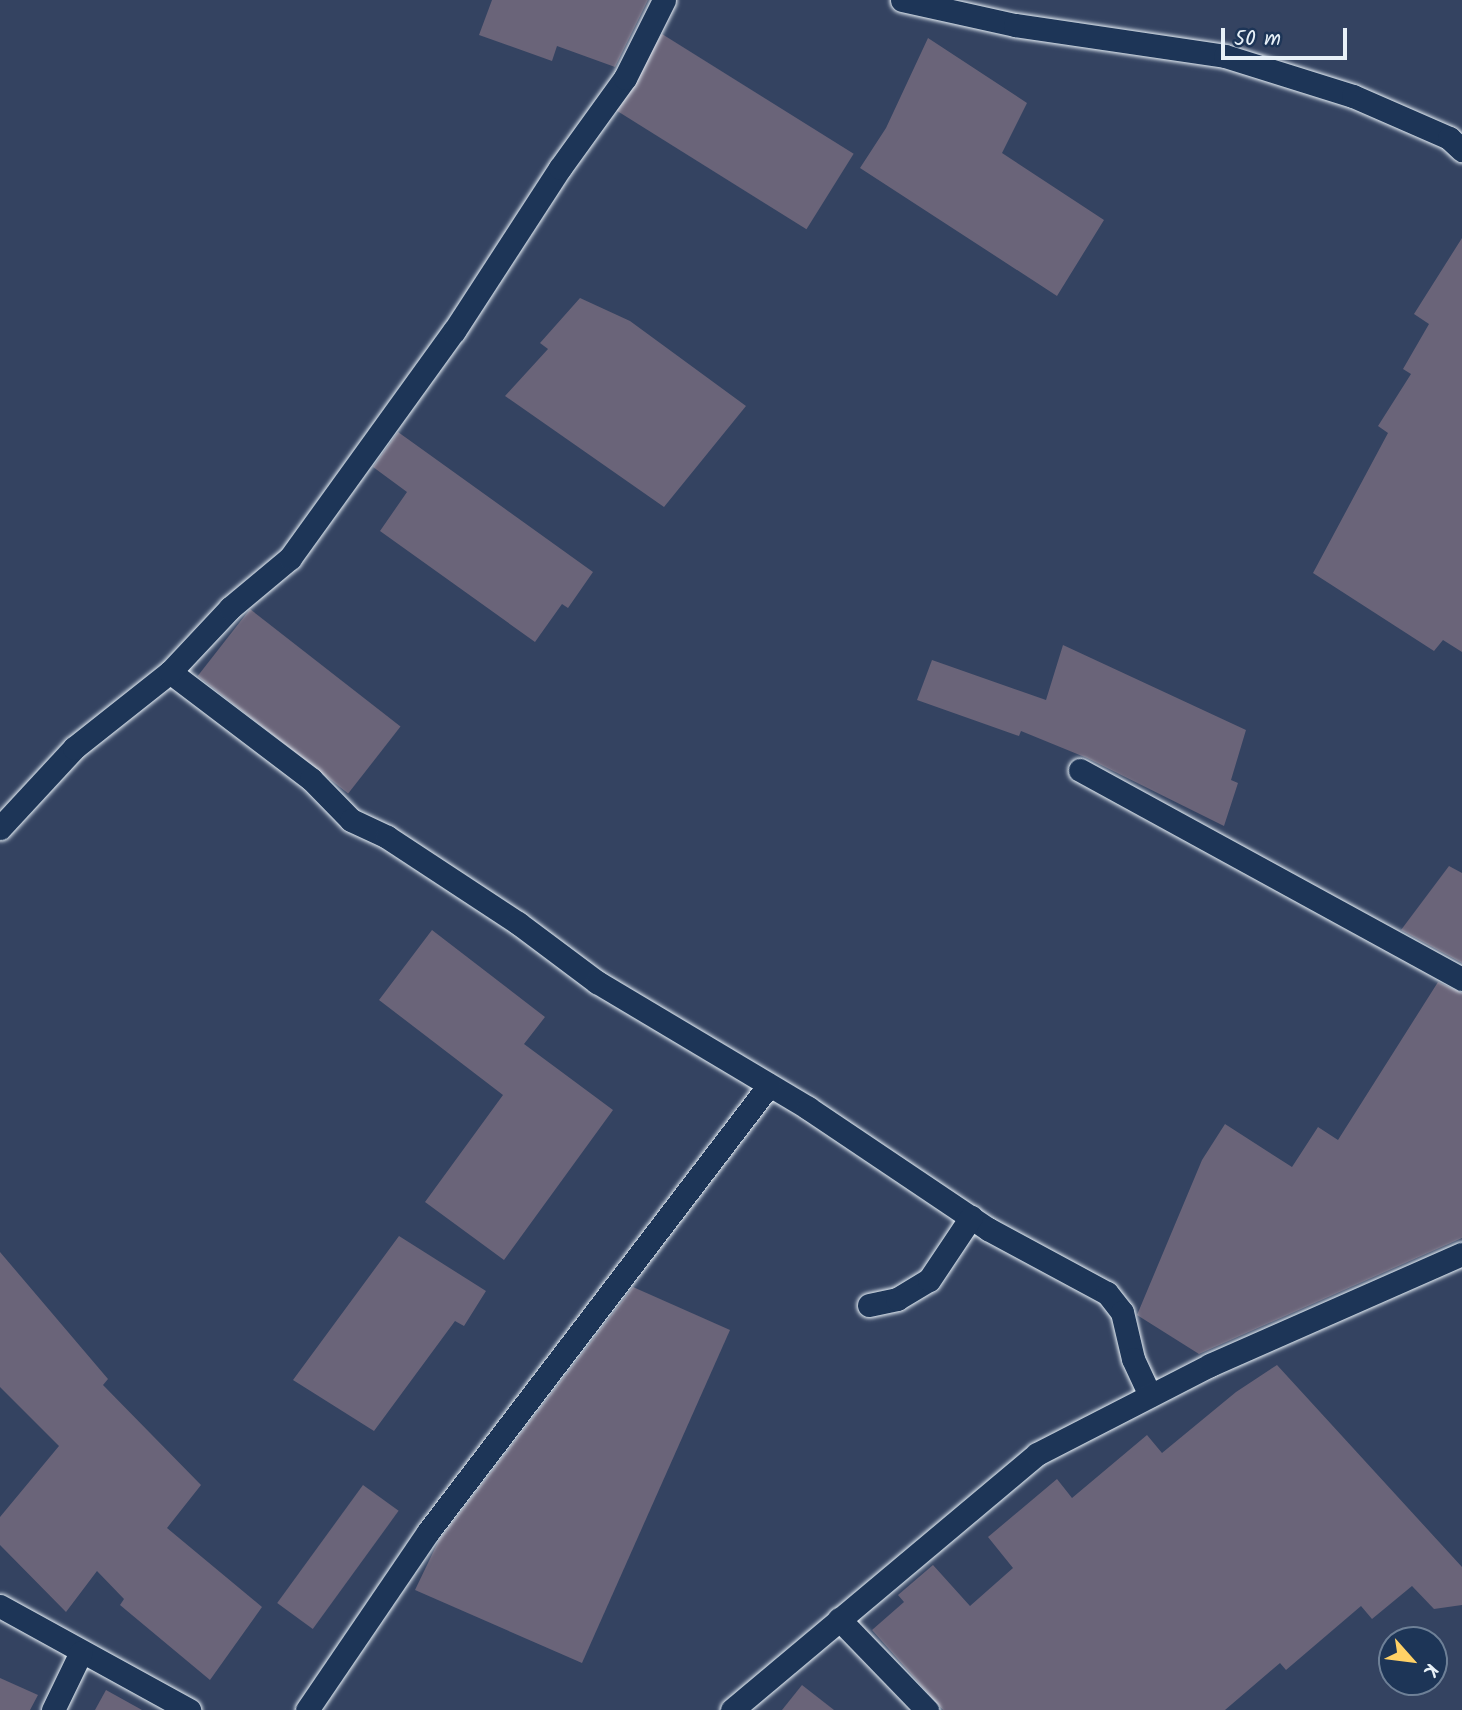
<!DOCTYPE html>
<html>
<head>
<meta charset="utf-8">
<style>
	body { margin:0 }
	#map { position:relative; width:1462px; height:1710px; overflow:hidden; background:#344361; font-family:Kalam,sans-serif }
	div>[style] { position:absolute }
	.building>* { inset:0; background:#6a6479; transform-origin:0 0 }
	.roads { filter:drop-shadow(0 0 2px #e8f1f8) drop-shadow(0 0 2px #e8f1f8) }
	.minor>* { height:23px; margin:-11.5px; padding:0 11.5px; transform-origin:11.5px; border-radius:11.5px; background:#1d3557 }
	span { translate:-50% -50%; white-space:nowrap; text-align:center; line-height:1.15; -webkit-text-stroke:5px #1d3557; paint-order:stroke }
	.north { position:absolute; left:1378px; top:1626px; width:70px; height:70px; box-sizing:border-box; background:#1d3557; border:2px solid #6e8097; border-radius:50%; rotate:118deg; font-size:19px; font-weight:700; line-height:28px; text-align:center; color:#e8f1f8 }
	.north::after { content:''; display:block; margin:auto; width:24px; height:32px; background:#ffd166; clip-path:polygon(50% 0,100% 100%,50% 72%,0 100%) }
	.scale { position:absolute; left:1221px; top:28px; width:126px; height:32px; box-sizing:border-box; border:4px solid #e8f1f8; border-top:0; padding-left:9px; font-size:21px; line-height:24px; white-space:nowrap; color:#e8f1f8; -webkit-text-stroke:5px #1d3557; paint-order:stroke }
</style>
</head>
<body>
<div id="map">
	<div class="building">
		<div style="clip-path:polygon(492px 0,648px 0,615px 67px,557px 46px,552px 61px,479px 35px)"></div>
		<div style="left:662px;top:34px;width:226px;height:89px;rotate:32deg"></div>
		<div style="clip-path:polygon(928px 38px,1027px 103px,1002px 153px,1104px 220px,1057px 296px,860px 168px,886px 128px)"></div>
		<div style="clip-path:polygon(1462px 238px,1462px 652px,1443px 640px,1434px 651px,1313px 573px,1388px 433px,1378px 426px,1411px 374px,1403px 369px,1429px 324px,1414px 314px)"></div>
		<div style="clip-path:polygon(580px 298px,630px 321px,746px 406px,664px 507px,505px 396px,548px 349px,540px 343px)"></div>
		<div style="clip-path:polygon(398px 432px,593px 572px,568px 608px,562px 604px,535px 642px,380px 531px,407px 492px,373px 467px)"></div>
		<div style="left:250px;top:609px;width:191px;height:85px;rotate:38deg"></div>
		<div style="clip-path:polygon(1063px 645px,1246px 730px,1231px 780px,1238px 783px,1224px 826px,1087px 758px,1021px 731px,1019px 736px,917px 700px,932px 660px,1046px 700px)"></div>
		<div style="clip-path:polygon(1449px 866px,1462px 873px,1462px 963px,1401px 930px)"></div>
		<div style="clip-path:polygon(432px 930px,545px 1017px,524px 1044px,613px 1110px,504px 1260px,425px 1202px,503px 1095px,379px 1000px)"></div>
		<div style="clip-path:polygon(1438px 982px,1462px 993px,1462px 1238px,1199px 1354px,1137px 1315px,1202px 1160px,1225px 1124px,1292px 1167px,1318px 1127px,1338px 1140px)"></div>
		<div style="clip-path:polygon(399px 1236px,486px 1291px,464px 1326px,455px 1321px,374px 1431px,293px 1380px)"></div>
		<div style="clip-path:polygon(0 1252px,108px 1379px,103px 1385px,201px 1485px,167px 1528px,262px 1607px,210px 1680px,120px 1605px,124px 1599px,97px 1571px,66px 1612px,0 1545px,0 1517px,59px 1446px,0 1387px)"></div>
		<div style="clip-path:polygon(633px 1287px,730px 1330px,582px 1663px,415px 1590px,439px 1540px)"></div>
		<div style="clip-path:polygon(1277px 1365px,1462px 1567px,1462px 1605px,1434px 1609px,1412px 1586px,1372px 1619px,1361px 1606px,1286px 1670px,1280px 1663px,1225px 1710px,943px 1710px,872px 1630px,904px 1602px,898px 1595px,933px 1565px,970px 1606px,1013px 1568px,988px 1537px,1057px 1479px,1072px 1498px,1147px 1435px,1162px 1453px,1236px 1392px)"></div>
		<div style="left:363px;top:1485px;width:44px;height:146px;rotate:36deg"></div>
		<div style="clip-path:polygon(0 1678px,38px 1695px,30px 1710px,0 1710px)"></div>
		<div style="clip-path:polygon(802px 1685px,834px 1710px,782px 1710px)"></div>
		<div style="clip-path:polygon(106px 1690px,142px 1710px,95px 1710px)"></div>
	</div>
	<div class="roads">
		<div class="minor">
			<div style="left:902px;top:0;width:116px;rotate:12.5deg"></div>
			<div style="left:1015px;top:25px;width:212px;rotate:8.4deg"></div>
			<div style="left:1225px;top:56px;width:134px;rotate:17.4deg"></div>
			<div style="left:1353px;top:96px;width:105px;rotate:23.6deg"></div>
			<div style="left:1449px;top:138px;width:18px;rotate:43deg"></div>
			<div style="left:170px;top:672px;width:177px;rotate:37.2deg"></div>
			<div style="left:311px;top:779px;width:57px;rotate:45.7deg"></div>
			<div style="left:351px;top:820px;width:40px;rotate:25deg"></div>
			<div style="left:387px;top:837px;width:157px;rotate:33.3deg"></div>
			<div style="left:518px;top:923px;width:99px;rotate:36.8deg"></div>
			<div style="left:597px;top:982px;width:246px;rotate:30.8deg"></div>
			<div style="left:808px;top:1108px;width:217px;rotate:33.9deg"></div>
			<div style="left:988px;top:1229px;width:135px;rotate:28.3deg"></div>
			<div style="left:1107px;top:1293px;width:24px;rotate:52deg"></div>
			<div style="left:1122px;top:1312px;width:48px;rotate:76.8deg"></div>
			<div style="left:1133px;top:1359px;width:40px;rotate:65deg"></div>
			<div style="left:1080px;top:770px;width:435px;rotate:28.7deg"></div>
			<div style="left:0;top:828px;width:109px;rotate:-47.2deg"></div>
			<div style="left:74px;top:748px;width:122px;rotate:-38.4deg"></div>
			<div style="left:170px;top:672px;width:88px;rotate:-46.8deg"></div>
			<div style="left:230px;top:608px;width:78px;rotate:-39.8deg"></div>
			<div style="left:290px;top:558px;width:280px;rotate:-54.2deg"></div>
			<div style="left:454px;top:331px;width:194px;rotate:-57deg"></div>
			<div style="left:560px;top:168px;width:111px;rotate:-54.2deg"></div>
			<div style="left:625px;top:78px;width:87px;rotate:-63.4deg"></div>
			<div style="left:869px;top:1305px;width:29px;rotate:-12deg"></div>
			<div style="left:897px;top:1299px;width:37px;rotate:-31deg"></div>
			<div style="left:929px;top:1280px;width:76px;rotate:-56.3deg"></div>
			<div style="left:0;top:1606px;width:216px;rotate:28.8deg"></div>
			<div style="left:839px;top:1619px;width:127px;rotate:46deg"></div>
			<div style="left:53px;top:1710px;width:64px;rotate:-64.2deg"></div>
			<div style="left:307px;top:1710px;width:215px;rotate:-55.8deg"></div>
			<div style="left:428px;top:1532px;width:562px;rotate:-52.66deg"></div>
			<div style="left:732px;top:1710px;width:398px;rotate:-40deg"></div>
			<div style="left:1037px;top:1454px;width:195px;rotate:-27.2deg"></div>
			<div style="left:1210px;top:1365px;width:275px;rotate:-23.8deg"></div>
		</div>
	</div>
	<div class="north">K</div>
	<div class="scale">50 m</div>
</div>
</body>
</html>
